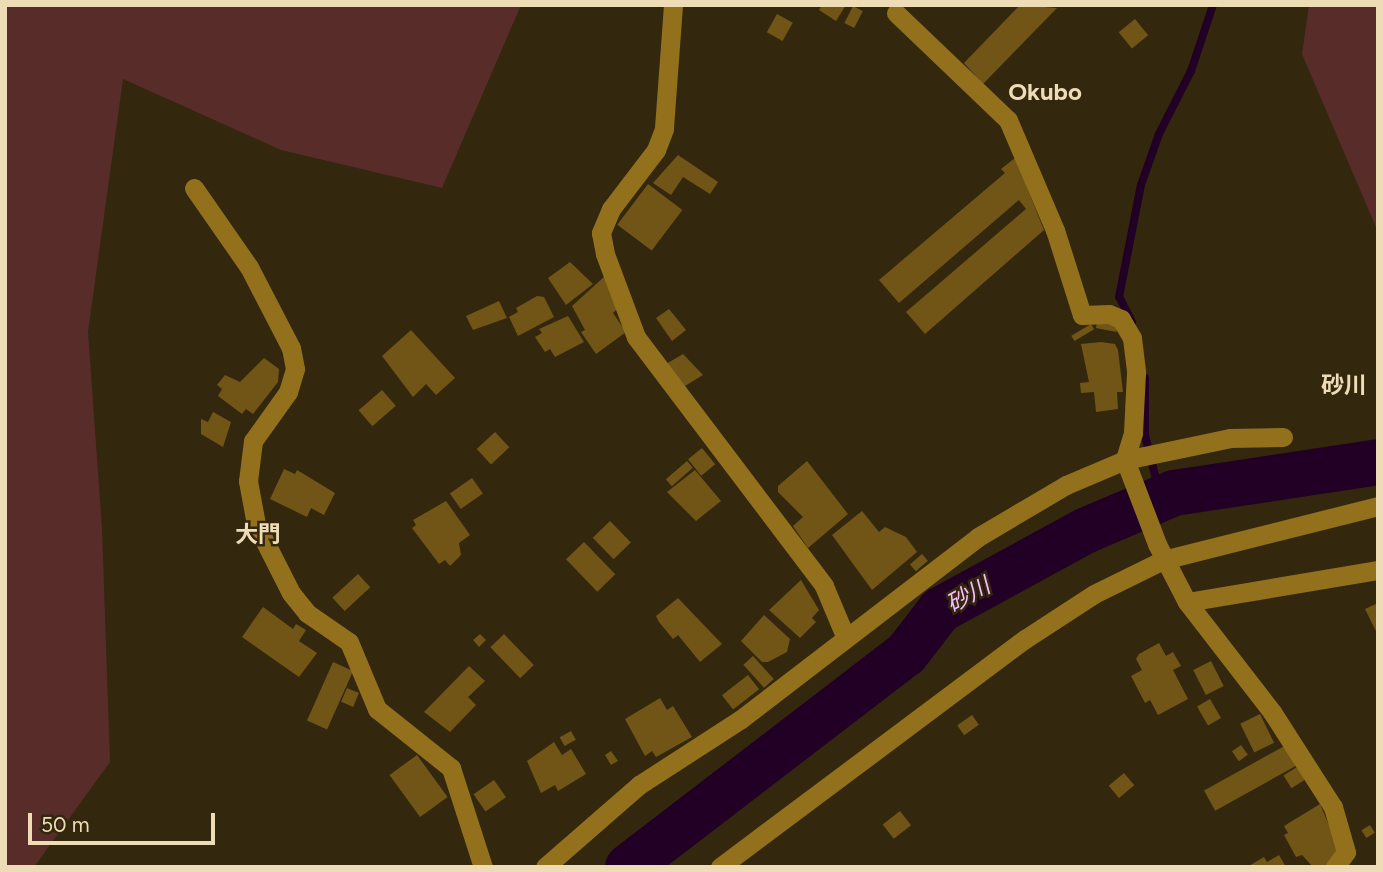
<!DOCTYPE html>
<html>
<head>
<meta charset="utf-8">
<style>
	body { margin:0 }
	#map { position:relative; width:1383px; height:872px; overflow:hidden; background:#33270e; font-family:Figtree,"Noto Sans JP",sans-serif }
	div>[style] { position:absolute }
	.green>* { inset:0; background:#582c29 }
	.stream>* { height:8px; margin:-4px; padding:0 4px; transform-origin:4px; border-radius:4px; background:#220026 }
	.river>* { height:46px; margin:-23px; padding:0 23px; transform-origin:23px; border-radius:23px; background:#220026 }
	.building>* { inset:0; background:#705517; transform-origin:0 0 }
	.minor>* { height:19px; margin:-9.5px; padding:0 9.5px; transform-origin:9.5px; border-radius:9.5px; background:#93711c }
	.tertiary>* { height:19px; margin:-9.5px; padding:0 9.5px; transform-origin:9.5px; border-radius:9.5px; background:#93711c }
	span { translate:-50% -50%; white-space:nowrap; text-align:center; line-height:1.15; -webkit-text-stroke:5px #33270e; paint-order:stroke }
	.neighbourhood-label { font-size:23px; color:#eedcb7; font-weight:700 }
	.water-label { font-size:23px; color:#f9bcfd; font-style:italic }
	.quarter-label { font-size:24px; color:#eedcb7; font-weight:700 }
	.frame { position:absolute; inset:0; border:7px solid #eedcb7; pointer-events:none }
	.scale { position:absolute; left:28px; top:813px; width:187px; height:32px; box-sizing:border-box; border:4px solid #eedcb7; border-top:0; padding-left:9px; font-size:21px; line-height:24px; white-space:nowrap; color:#eedcb7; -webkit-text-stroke:5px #33270e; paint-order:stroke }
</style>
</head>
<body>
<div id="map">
	<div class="green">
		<div style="clip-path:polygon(5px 5px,521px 5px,442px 188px,281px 150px,123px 79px,88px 332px,102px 528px,110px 762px,34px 867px,5px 867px)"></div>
		<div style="clip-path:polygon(1309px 5px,1378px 5px,1378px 232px,1302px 54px)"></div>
	</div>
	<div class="stream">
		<div style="left:1132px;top:322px;width:28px;rotate:-117deg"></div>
		<div style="left:1119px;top:297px;width:114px;rotate:-78.9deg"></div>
		<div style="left:1141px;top:185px;width:54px;rotate:-70.6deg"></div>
		<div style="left:1159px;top:134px;width:71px;rotate:-63.1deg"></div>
		<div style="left:1191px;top:71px;width:70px;rotate:-71.6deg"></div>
		<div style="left:1145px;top:378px;width:57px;rotate:90deg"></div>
		<div style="left:1145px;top:435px;width:66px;rotate:76deg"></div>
	</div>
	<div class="river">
		<div style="left:628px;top:867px;width:350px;rotate:-37.5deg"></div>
		<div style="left:906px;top:654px;width:56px;rotate:-52.3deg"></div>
		<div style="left:940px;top:610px;width:167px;rotate:-28.6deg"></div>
		<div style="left:1087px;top:530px;width:95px;rotate:-23deg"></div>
		<div style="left:1174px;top:493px;width:206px;rotate:-8.6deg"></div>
	</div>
	<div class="building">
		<div style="clip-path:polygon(822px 5px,846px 5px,836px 21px,819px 10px)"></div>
		<div style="clip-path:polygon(1020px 5px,1057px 8px,983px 84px,964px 63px)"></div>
		<div style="left:853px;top:6px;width:11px;height:19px;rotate:27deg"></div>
		<div style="left:777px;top:14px;width:18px;height:21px;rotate:29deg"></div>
		<div style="left:1135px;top:19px;width:21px;height:21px;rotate:51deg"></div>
		<div style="clip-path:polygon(678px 155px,718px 182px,710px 194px,683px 177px,671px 195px,653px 183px)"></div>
		<div style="clip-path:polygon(1015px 158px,1044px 230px,925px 334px,906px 312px,1026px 209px,1019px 200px,899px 303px,879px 280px,1005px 173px,1001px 169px)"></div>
		<div style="left:648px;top:184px;width:43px;height:51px;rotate:37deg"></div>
		<div style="clip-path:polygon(570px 262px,593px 284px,566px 305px,548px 278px)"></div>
		<div style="clip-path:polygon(605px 276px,617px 309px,613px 313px,626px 332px,596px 354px,581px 332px,585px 330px,572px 306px)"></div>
		<div style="clip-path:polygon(537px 296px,544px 297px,554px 317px,518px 336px,509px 317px,518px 312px,516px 308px)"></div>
		<div style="clip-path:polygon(499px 301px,507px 318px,473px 330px,466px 316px)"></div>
		<div style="clip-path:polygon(669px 309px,686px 330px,672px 341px,656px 318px)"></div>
		<div style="clip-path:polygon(568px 316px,584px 342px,555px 357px,550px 349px,545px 352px,535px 337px,542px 333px,539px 329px)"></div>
		<div style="left:1097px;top:322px;width:21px;height:6px;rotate:11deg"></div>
		<div style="left:1091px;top:324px;width:6px;height:23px;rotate:59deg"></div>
		<div style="clip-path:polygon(411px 330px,455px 378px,436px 395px,426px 384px,413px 397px,382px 356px)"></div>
		<div style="clip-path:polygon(1101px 342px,1115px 344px,1118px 350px,1123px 392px,1117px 392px,1118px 409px,1096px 412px,1094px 392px,1081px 393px,1080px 383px,1089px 382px,1081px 344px)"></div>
		<div style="clip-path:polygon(683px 354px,703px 375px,685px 386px,666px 364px)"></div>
		<div style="clip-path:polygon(264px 358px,279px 369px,278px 382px,253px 414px,246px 409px,242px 414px,218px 396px,222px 389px,217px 385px,225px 375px,240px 382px)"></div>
		<div style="left:382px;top:390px;width:21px;height:31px;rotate:49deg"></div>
		<div style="clip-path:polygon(213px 412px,231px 422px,223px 447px,201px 434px,201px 419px,208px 422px)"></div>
		<div style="left:495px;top:432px;width:21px;height:25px;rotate:47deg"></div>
		<div style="left:702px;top:448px;width:21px;height:18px;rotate:51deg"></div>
		<div style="left:687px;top:461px;width:9px;height:28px;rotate:49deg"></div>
		<div style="clip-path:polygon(807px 461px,848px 514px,808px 548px,793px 526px,803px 517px,778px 492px,778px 486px)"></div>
		<div style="clip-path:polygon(284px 469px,295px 474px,297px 470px,335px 493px,324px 515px,311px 508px,307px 517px,270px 499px)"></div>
		<div style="clip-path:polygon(695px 470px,721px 501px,696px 521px,667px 492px)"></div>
		<div style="left:472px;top:478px;width:19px;height:27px;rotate:55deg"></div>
		<div style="clip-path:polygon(446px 501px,470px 535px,459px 543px,461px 555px,450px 566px,445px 560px,439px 564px,412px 528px,416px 525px,413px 520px)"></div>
		<div style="clip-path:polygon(862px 511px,879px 532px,885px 527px,906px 537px,917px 552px,872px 590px,832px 535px)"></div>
		<div style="left:610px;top:521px;width:30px;height:24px;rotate:46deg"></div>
		<div style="left:584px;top:542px;width:45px;height:25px;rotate:46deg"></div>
		<div style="left:922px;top:554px;width:9px;height:16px;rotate:49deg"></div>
		<div style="left:358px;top:574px;width:18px;height:35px;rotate:47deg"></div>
		<div style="clip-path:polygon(801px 580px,819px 610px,812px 618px,816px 622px,800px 638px,769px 610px)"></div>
		<div style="clip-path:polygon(678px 598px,722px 644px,700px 662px,678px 635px,673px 639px,659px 622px,656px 616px)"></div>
		<div style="clip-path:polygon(1378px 603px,1378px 635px,1365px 609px)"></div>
		<div style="clip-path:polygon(263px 607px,293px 629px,296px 624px,306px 630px,299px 641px,317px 653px,299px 677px,242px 637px)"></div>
		<div style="clip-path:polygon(764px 615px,790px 639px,787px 652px,768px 662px,762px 662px,741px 641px)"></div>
		<div style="clip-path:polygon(480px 634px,486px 640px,479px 647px,473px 640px)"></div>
		<div style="left:504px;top:634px;width:43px;height:19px;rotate:46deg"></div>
		<div style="clip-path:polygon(1159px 643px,1166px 656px,1173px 652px,1181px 666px,1173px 670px,1188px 699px,1158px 715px,1150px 700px,1145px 703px,1131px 676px,1142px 670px,1136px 659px,1139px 654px)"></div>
		<div style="left:753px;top:656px;width:31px;height:13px;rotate:48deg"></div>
		<div style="left:1211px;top:661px;width:28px;height:20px;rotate:63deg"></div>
		<div style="left:333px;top:662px;width:22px;height:64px;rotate:24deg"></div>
		<div style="clip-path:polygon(469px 666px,485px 681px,468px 697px,476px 705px,450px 732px,424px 712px)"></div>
		<div style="left:748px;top:675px;width:18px;height:33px;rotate:52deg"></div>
		<div style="left:347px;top:688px;width:13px;height:15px;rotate:23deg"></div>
		<div style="clip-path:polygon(660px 698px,667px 710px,673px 706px,692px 737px,656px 757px,652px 751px,645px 756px,625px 719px)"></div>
		<div style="left:1210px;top:699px;width:22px;height:15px;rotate:60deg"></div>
		<div style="left:1260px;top:714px;width:32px;height:22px;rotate:64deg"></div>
		<div style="left:972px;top:715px;width:12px;height:18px;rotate:55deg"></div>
		<div style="left:571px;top:731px;width:10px;height:13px;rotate:61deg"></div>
		<div style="clip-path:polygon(554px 742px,562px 755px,571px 749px,586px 774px,558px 791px,555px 785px,541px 793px,527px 761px)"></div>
		<div style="left:1288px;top:744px;width:23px;height:96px;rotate:61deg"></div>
		<div style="left:1241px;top:745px;width:12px;height:11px;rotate:55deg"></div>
		<div style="clip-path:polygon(611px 751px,618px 761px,611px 765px,605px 755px)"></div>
		<div style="left:417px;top:755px;width:52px;height:34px;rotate:54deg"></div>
		<div style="left:1297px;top:767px;width:15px;height:16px;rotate:58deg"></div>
		<div style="left:1124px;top:773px;width:16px;height:20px;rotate:50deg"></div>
		<div style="left:494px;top:780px;width:21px;height:25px;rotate:55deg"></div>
		<div style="clip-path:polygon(1320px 804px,1341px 854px,1332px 867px,1313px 867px,1302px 855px,1296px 857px,1284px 835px,1288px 833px,1284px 826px)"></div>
		<div style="left:900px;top:811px;width:18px;height:22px;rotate:52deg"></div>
		<div style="left:1370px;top:825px;width:9px;height:10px;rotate:58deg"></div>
		<div style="clip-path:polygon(1279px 855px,1286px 867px,1247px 867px,1264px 857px,1267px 862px)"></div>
	</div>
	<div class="minor">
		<div style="left:673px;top:5px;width:124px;rotate:94.2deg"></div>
		<div style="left:664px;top:129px;width:22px;rotate:111deg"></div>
		<div style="left:656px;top:150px;width:74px;rotate:127.3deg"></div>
		<div style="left:611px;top:209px;width:26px;rotate:113deg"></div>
		<div style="left:601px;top:233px;width:21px;rotate:79deg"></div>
		<div style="left:605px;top:254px;width:89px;rotate:69.5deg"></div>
		<div style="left:636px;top:337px;width:312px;rotate:52.9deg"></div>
		<div style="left:824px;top:586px;width:54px;rotate:67.2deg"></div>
		<div style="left:896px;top:13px;width:155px;rotate:43.7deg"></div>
		<div style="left:1008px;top:120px;width:120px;rotate:66.9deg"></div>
		<div style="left:1055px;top:230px;width:89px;rotate:72.4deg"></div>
		<div style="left:1082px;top:315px;width:27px;rotate:-2deg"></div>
		<div style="left:1109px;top:314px;width:13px;rotate:23deg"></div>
		<div style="left:1121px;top:319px;width:22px;rotate:60deg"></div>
		<div style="left:1132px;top:338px;width:35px;rotate:83deg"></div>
		<div style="left:1136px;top:373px;width:60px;rotate:92.9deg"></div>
		<div style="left:1133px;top:433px;width:28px;rotate:107deg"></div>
		<div style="left:1125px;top:460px;width:90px;rotate:69.1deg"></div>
		<div style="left:1157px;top:544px;width:65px;rotate:62.7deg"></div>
		<div style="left:1187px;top:602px;width:139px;rotate:52.3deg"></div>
		<div style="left:1272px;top:712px;width:113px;rotate:57.3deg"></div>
		<div style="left:1333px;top:807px;width:47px;rotate:73.9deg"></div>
		<div style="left:1346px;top:852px;width:19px;rotate:126deg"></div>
		<div style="left:194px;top:188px;width:96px;rotate:55.2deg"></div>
		<div style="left:249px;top:267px;width:91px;rotate:62.6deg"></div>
		<div style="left:291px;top:348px;width:21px;rotate:79deg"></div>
		<div style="left:295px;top:369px;width:24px;rotate:107deg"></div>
		<div style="left:288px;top:392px;width:60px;rotate:125.5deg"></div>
		<div style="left:253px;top:441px;width:40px;rotate:97.1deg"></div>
		<div style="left:248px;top:481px;width:44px;rotate:79.5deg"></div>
		<div style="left:256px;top:524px;width:77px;rotate:63.1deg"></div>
		<div style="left:291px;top:593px;width:26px;rotate:51deg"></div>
		<div style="left:307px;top:613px;width:51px;rotate:34.6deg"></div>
		<div style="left:349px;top:642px;width:73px;rotate:67.3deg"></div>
		<div style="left:377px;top:709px;width:95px;rotate:38.6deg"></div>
		<div style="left:451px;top:768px;width:104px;rotate:72.1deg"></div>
		<div style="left:1187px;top:602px;width:194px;rotate:-9.5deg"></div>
		<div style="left:545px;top:867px;width:125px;rotate:-41.1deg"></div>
		<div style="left:639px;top:785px;width:121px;rotate:-32.9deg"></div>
		<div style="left:741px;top:719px;width:299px;rotate:-37.5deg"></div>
		<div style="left:978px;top:537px;width:102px;rotate:-30.6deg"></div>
		<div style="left:1066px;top:485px;width:64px;rotate:-23deg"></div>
		<div style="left:1125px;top:460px;width:107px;rotate:-11.8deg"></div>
		<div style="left:1230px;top:438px;width:53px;rotate:-1.1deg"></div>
	</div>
	<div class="tertiary">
		<div style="left:720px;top:867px;width:381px;rotate:-36.8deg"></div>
		<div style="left:1025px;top:639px;width:82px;rotate:-33.1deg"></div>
		<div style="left:1094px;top:594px;width:77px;rotate:-26.2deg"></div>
		<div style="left:1163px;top:560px;width:222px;rotate:-14.1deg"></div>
	</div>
	<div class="neighbourhood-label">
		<span style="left:1344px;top:385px">砂川</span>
		<span style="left:258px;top:534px">大門</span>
	</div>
	<div class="water-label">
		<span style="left:968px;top:595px;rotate:-29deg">砂川</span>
	</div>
	<div class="quarter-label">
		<span style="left:1045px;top:92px">Okubo</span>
	</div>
	<div class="frame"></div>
	<div class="scale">50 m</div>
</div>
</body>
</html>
